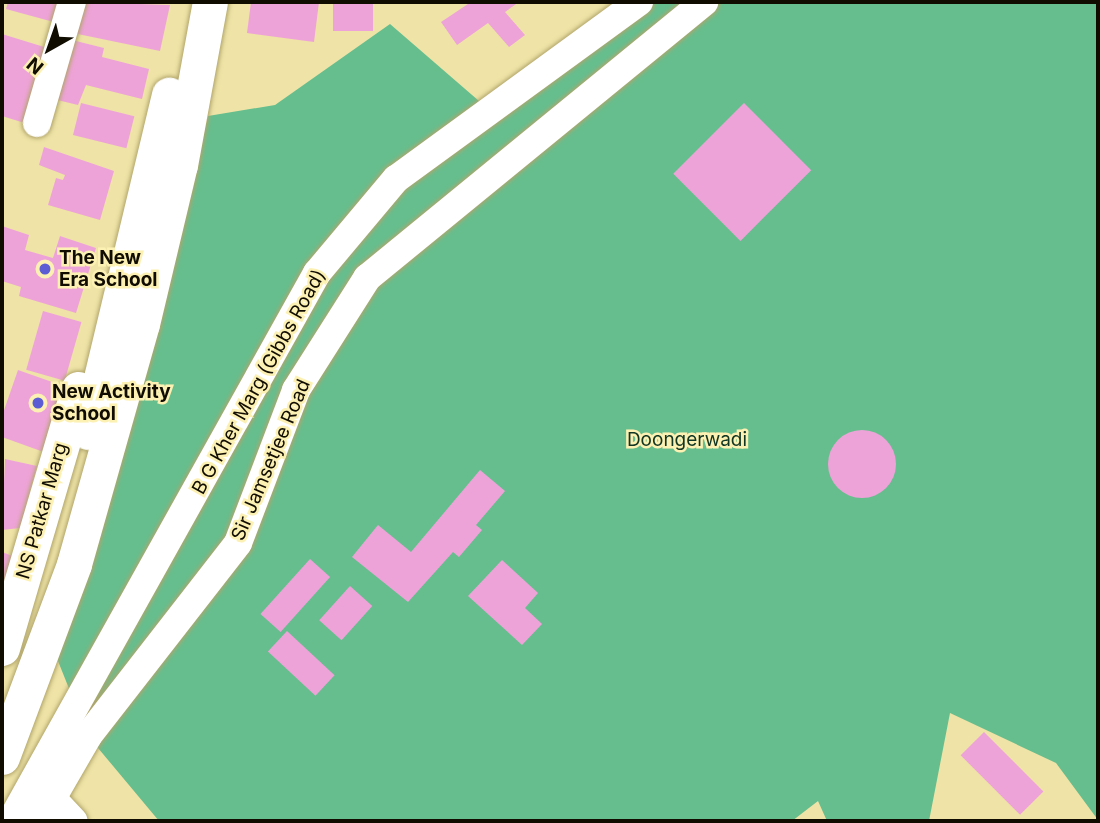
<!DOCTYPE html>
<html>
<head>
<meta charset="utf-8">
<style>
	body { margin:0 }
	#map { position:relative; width:1100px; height:823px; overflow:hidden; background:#efe3a7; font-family:Inter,sans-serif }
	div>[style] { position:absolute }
	.forest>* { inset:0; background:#66be8e }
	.building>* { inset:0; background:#eea3d8; transform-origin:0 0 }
	.round { border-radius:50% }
	.roads { filter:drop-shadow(0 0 2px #b1a56b) drop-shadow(0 0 2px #b1a56b) }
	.minor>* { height:28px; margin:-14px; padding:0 14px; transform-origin:14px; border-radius:14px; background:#fff }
	.major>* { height:35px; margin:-17.5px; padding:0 17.5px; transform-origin:17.5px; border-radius:17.5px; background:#fff }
	.dots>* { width:19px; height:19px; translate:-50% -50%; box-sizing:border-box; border:4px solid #fcf0b3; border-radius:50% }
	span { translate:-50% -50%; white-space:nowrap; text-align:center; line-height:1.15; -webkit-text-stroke:5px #fcf0b3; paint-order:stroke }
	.poi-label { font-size:19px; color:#100c00; font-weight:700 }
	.left { translate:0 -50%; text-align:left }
	.street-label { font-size:19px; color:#100c00 }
	.park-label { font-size:19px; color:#103623 }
	.frame { position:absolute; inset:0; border:4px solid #100c00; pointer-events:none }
	.north { position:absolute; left:14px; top:14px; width:70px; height:70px; -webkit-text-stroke:5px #fcf0b3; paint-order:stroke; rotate:220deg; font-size:19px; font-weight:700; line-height:28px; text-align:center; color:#100c00 }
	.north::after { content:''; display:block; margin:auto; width:24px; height:32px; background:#100c00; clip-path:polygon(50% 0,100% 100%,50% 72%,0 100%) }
</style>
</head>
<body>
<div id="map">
	<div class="forest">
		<div style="clip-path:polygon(649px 2px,1098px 2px,1098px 820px,1056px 763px,950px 713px,929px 821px,827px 821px,818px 801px,792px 821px,159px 821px,88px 736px,56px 656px,158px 322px,208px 116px,275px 105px,390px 24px,494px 114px)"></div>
	</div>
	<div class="building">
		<div style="clip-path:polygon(8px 2px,67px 2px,61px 24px,6px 9px)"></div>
		<div style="clip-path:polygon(79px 2px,170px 5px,160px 51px,73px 33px)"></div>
		<div style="clip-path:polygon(251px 2px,319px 2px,314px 42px,247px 33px)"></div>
		<div style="left:333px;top:2px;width:40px;height:29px"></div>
		<div style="clip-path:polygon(471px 2px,519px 2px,505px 12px,525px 35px,509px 47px,488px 23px,457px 45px,441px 22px)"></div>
		<div style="clip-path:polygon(2px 34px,54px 50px,31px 125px,2px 116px)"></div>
		<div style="clip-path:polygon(64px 38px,104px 48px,102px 57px,149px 69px,142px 99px,86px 85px,78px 105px,49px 98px)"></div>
		<div style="left:81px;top:103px;width:55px;height:33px;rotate:14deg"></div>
		<div style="left:744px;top:103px;width:95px;height:100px;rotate:45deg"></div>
		<div style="clip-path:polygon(44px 147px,114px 171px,100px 220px,48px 205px,56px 178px,63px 180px,65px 175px,39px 165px)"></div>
		<div style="clip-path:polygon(2px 226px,29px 235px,25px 250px,53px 258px,60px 236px,96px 248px,76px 313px,19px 296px,21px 287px,2px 281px)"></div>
		<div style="left:43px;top:311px;width:40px;height:61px;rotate:16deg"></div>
		<div style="clip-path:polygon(18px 370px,75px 390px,52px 455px,2px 437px,2px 416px)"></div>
		<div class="round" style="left:828px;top:430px;width:68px;height:68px"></div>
		<div style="clip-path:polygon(5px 459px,37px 466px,20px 528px,2px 530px)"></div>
		<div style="clip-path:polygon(480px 470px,505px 491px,476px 525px,482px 530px,459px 557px,453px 552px,408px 602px,352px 557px,378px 525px,411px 552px)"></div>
		<div style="clip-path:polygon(2px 552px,18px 558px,2px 602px)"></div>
		<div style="left:310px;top:559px;width:27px;height:74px;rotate:42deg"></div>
		<div style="clip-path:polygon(502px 560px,538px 593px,525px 608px,542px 624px,522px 645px,468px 596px)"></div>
		<div style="left:350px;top:586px;width:30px;height:46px;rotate:42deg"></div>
		<div style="left:287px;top:631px;width:65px;height:28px;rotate:43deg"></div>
		<div style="left:984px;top:732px;width:84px;height:33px;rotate:45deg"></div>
	</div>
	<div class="roads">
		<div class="minor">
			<div style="left:37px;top:123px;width:126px;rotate:-73.9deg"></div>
			<div style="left:51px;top:797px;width:33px;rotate:47deg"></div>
			<div style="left:11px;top:821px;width:628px;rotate:-60.82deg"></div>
			<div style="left:317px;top:273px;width:123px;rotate:-50deg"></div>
			<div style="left:396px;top:179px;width:301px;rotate:-36.1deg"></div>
			<div style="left:39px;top:821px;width:98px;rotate:-60deg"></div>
			<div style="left:88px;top:736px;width:244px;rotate:-52.1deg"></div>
			<div style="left:238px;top:543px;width:164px;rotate:-69.2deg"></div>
			<div style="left:296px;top:390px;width:133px;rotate:-57.6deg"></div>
			<div style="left:367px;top:278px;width:436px;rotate:-39.3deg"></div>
		</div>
		<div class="major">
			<div style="left:88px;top:432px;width:347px;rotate:-76.5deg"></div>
			<div style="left:2px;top:648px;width:270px;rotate:-73.6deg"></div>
			<div style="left:2px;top:757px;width:206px;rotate:-69.5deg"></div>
			<div style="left:74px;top:564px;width:249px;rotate:-74.2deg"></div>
			<div style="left:142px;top:324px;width:163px;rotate:-76.6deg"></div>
			<div style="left:180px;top:165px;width:166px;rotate:-79.6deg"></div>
		</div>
	</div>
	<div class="dots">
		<div style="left:45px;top:269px;background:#5c5dd5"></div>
		<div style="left:38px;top:403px;background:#5c5dd5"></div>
	</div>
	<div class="poi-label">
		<span class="left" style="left:59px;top:269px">The New<br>Era School</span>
		<span class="left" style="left:52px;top:403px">New Activity<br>School</span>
	</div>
	<div class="street-label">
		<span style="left:259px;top:382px;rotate:-61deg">B G Kher Marg (Gibbs Road)</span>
		<span style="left:271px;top:460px;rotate:-67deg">Sir Jamsetjee Road</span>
		<span style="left:42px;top:511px;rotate:-74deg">NS Patkar Marg</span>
	</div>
	<div class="park-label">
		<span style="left:687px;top:440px">Doongerwadi</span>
	</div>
	<div class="frame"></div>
	<div class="north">N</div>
</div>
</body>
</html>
